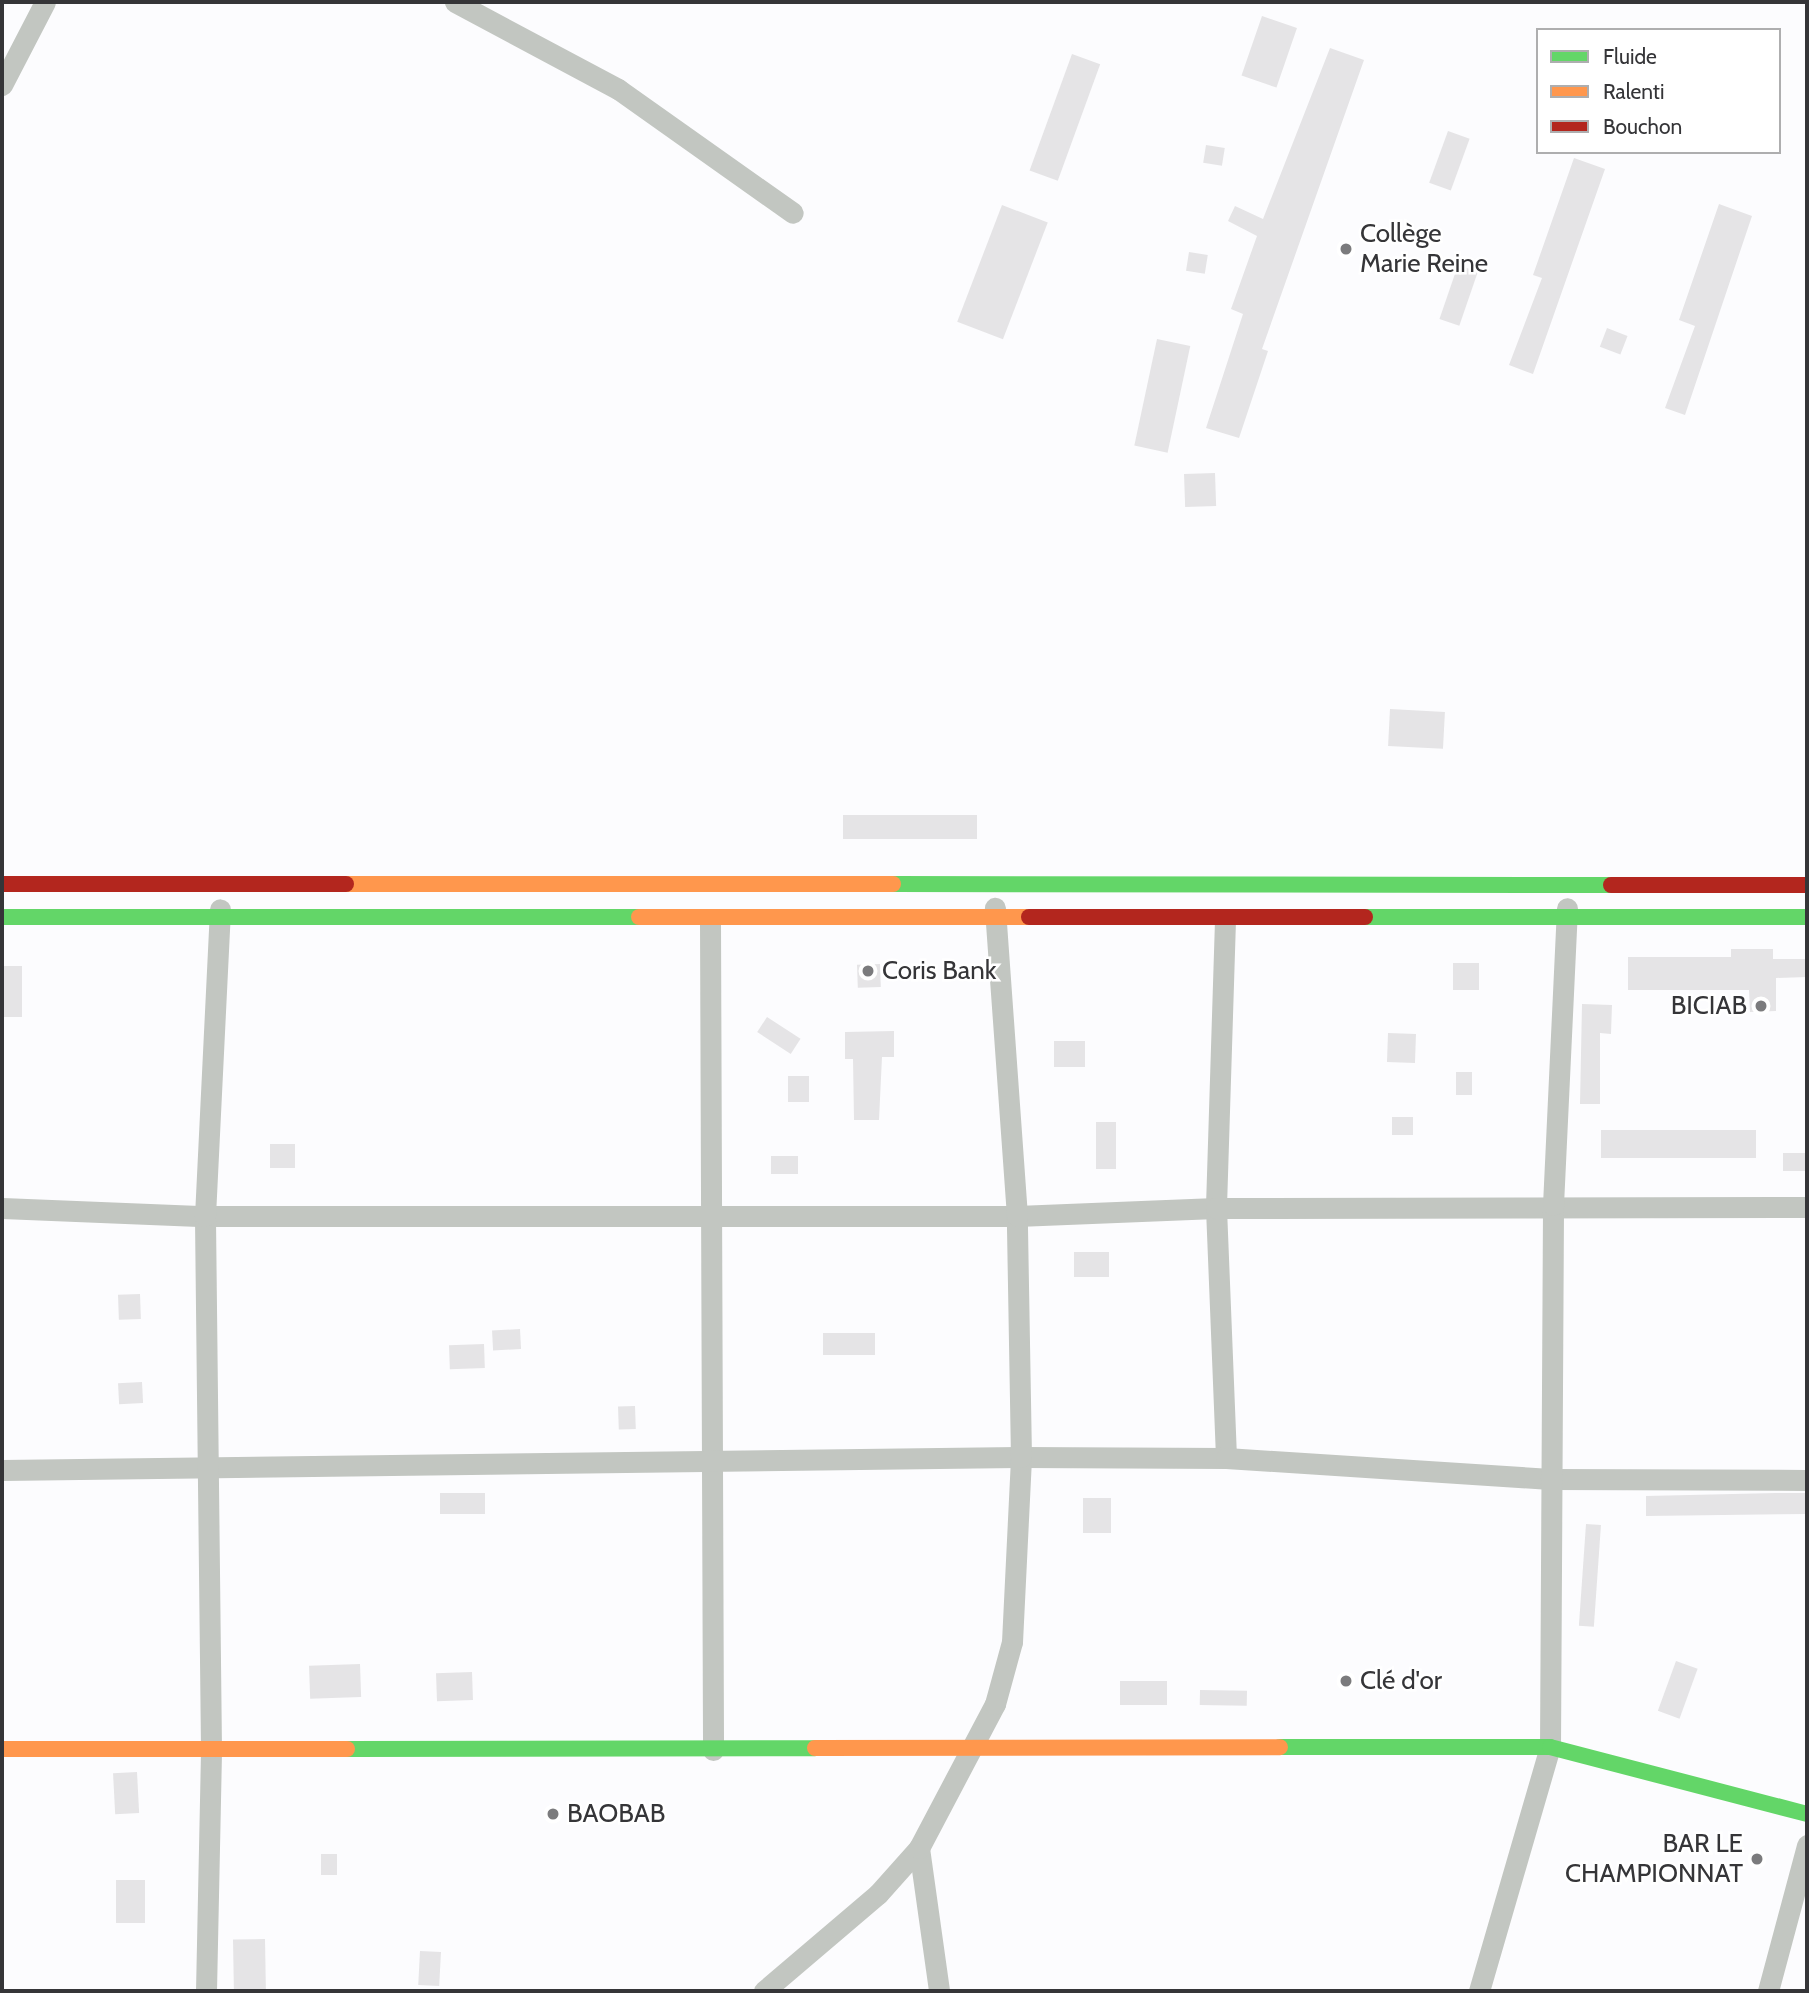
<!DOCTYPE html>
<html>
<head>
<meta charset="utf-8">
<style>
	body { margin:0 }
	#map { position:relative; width:1809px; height:1993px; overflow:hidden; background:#fcfcfe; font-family:Cabin,sans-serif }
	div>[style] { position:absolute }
	.building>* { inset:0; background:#e5e4e6; transform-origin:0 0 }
	.street>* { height:21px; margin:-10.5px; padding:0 10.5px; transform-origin:10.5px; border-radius:10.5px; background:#c2c6c1 }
	.fast>* { height:16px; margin:-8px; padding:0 8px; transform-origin:8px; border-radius:8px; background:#63d668 }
	.slow>* { height:16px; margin:-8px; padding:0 8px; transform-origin:8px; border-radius:8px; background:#ff974d }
	.jam>* { height:16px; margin:-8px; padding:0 8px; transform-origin:8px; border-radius:8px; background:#b3261e }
	.dots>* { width:19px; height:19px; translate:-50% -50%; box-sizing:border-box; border:4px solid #fff; border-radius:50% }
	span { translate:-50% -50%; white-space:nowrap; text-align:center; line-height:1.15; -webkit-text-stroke:5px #fff; paint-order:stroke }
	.poi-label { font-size:26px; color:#353538 }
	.left { translate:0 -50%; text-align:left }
	.right { translate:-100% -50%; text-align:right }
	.frame { position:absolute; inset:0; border:4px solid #353538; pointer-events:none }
	.legend { position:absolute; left:1536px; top:28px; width:245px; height:126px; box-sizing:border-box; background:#fff; border:2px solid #aeaeaf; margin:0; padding:9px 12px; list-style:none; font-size:21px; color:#353538 }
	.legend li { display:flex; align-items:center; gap:14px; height:35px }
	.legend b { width:35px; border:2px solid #aeaeaf }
</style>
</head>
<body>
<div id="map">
	<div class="building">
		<div style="left:1262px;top:16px;width:37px;height:63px;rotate:19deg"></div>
		<div style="clip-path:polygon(1330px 48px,1364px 60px,1262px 349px,1268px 351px,1239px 438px,1206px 428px,1243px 314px,1231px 309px,1257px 236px,1228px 221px,1235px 206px,1263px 219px)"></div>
		<div style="left:1072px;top:54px;width:30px;height:124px;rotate:20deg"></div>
		<div style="left:1448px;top:131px;width:23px;height:55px;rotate:20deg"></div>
		<div style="left:1206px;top:145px;width:19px;height:18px;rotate:9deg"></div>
		<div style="clip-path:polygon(1574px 158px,1605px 169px,1533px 374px,1509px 365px,1542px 278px,1533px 275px)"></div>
		<div style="clip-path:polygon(1719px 204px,1752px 216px,1685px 415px,1665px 408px,1695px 326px,1679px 320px)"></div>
		<div style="left:1002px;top:205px;width:49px;height:125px;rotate:21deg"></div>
		<div style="left:1189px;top:252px;width:19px;height:19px;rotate:9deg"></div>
		<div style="left:1458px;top:265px;width:21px;height:57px;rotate:19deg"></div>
		<div style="left:1607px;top:328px;width:22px;height:20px;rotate:21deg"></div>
		<div style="left:1157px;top:339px;width:34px;height:109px;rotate:12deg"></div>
		<div style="left:1215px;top:473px;width:33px;height:31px;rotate:88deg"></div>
		<div style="left:1390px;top:709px;width:55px;height:37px;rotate:3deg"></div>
		<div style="left:977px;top:815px;width:24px;height:134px;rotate:90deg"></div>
		<div style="clip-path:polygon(1731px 949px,1773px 949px,1773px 959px,1807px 959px,1807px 977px,1776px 978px,1776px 1011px,1750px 1012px,1749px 990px,1628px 990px,1628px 957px,1731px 957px)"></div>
		<div style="left:1453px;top:963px;width:26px;height:27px"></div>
		<div style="left:880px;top:964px;width:23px;height:23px;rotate:88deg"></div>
		<div style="left:2px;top:966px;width:20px;height:51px"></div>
		<div style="clip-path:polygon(1582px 1004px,1612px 1005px,1611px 1034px,1600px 1033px,1600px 1104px,1580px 1104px)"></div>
		<div style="left:767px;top:1017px;width:40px;height:18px;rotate:33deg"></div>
		<div style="clip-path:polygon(894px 1031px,894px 1057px,882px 1057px,879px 1120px,854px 1120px,853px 1059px,845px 1059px,845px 1032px)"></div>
		<div style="left:1388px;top:1033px;width:28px;height:29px;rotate:2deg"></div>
		<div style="left:1054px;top:1041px;width:31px;height:26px"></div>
		<div style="left:1456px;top:1072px;width:16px;height:23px"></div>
		<div style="left:788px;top:1076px;width:21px;height:26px"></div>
		<div style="left:1392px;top:1117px;width:21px;height:18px"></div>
		<div style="left:1096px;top:1122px;width:20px;height:47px"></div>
		<div style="left:1601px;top:1130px;width:155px;height:28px"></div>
		<div style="left:295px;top:1144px;width:24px;height:25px;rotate:90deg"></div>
		<div style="left:1807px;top:1153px;width:18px;height:24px;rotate:90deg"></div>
		<div style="left:771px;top:1156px;width:27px;height:18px"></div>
		<div style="left:1074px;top:1252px;width:35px;height:25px"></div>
		<div style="left:140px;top:1294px;width:25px;height:22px;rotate:88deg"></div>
		<div style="left:520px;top:1329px;width:20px;height:28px;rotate:87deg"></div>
		<div style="left:823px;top:1333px;width:52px;height:22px"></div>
		<div style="left:484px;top:1344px;width:24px;height:35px;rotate:88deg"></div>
		<div style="left:142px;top:1382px;width:21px;height:24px;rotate:87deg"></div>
		<div style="left:635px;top:1406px;width:23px;height:17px;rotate:88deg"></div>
		<div style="left:485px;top:1493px;width:21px;height:45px;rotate:90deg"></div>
		<div style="clip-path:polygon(1776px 1493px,1807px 1493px,1807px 1514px,1646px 1516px,1646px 1496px)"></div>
		<div style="left:1111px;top:1498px;width:35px;height:28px;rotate:90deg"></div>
		<div style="left:1586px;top:1524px;width:15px;height:102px;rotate:4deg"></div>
		<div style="left:1676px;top:1661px;width:23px;height:53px;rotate:20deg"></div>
		<div style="left:360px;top:1664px;width:33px;height:51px;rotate:88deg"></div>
		<div style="left:472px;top:1672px;width:28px;height:36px;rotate:88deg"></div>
		<div style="left:1120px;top:1681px;width:47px;height:24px"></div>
		<div style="left:1200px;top:1690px;width:47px;height:15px;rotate:1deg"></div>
		<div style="left:137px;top:1772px;width:41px;height:24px;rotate:87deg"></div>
		<div style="left:337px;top:1854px;width:21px;height:16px;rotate:90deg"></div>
		<div style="left:116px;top:1880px;width:29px;height:43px"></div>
		<div style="left:265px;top:1939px;width:52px;height:32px;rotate:89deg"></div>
		<div style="left:420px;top:1951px;width:21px;height:34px;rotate:3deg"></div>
	</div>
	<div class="street">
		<div style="left:455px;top:2px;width:185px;rotate:28.1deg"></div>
		<div style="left:618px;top:89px;width:214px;rotate:35.3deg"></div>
		<div style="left:2px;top:85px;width:93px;rotate:-62.6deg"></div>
		<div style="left:1225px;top:920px;width:288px;rotate:91.8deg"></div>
		<div style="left:1216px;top:1208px;width:250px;rotate:87.7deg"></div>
		<div style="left:710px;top:921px;width:829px;rotate:89.79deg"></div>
		<div style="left:2px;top:1208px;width:203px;rotate:2.3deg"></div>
		<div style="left:205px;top:1216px;width:812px"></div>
		<div style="left:1017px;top:1216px;width:199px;rotate:-2.3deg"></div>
		<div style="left:1216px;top:1208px;width:591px;rotate:-0.1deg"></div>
		<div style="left:2px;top:1470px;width:1019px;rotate:-0.73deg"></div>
		<div style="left:1021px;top:1457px;width:205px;rotate:0.3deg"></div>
		<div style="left:1226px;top:1458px;width:325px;rotate:3.7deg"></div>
		<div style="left:1550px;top:1479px;width:257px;rotate:0.2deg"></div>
		<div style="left:919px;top:1848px;width:144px;rotate:82deg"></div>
		<div style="left:206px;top:1991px;width:243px;rotate:-88.8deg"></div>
		<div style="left:211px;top:1748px;width:532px;rotate:-90.65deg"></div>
		<div style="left:205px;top:1216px;width:307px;rotate:-87.2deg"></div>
		<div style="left:764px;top:1991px;width:150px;rotate:-40.4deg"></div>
		<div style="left:878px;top:1894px;width:62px;rotate:-48.3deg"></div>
		<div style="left:919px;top:1848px;width:163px;rotate:-62.2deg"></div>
		<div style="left:995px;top:1704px;width:64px;rotate:-74.7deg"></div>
		<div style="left:1012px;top:1642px;width:185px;rotate:-87.2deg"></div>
		<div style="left:1021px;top:1457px;width:241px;rotate:-91deg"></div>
		<div style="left:1017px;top:1216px;width:309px;rotate:-94.1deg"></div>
		<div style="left:1479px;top:1991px;width:254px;rotate:-73.8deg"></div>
		<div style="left:1550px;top:1747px;width:542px;rotate:-89.68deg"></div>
		<div style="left:1553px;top:1205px;width:297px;rotate:-87.3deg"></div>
		<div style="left:1768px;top:1991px;width:151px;rotate:-75deg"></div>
	</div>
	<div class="fast">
		<div style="left:893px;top:884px;width:718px;rotate:0.08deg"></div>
		<div style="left:2px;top:917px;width:637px"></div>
		<div style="left:1365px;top:917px;width:442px"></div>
		<div style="left:1280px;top:1747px;width:270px"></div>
		<div style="left:1550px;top:1747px;width:266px;rotate:14.6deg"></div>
		<div style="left:347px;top:1749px;width:468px;rotate:-0.1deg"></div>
	</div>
	<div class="slow">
		<div style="left:346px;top:884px;width:547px"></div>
		<div style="left:639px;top:917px;width:390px"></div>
		<div style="left:815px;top:1748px;width:465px;rotate:-0.1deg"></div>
		<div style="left:2px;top:1749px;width:345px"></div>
	</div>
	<div class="jam">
		<div style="left:2px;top:884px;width:344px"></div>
		<div style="left:1611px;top:885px;width:196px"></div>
		<div style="left:1029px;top:917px;width:336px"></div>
	</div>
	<div class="dots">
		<div style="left:1346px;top:249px;background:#7b7b7d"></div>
		<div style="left:868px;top:971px;background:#7b7b7d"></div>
		<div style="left:1761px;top:1006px;background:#7b7b7d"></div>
		<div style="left:1346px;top:1681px;background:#7b7b7d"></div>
		<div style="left:553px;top:1814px;background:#7b7b7d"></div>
		<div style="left:1757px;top:1859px;background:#7b7b7d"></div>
	</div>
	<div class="poi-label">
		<span class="left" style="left:1360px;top:249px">Collège<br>Marie Reine</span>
		<span class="left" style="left:882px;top:971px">Coris Bank</span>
		<span class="right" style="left:1747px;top:1006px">BICIAB</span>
		<span class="left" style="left:1360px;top:1681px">Clé d'or</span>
		<span class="left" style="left:567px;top:1814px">BAOBAB</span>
		<span class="right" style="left:1743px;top:1859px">BAR LE<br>CHAMPIONNAT</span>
	</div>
	<div class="frame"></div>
	<ul class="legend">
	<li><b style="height:9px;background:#63d668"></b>Fluide</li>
	<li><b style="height:9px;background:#ff974d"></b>Ralenti</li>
	<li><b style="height:9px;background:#b3261e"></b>Bouchon</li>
	</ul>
</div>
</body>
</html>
